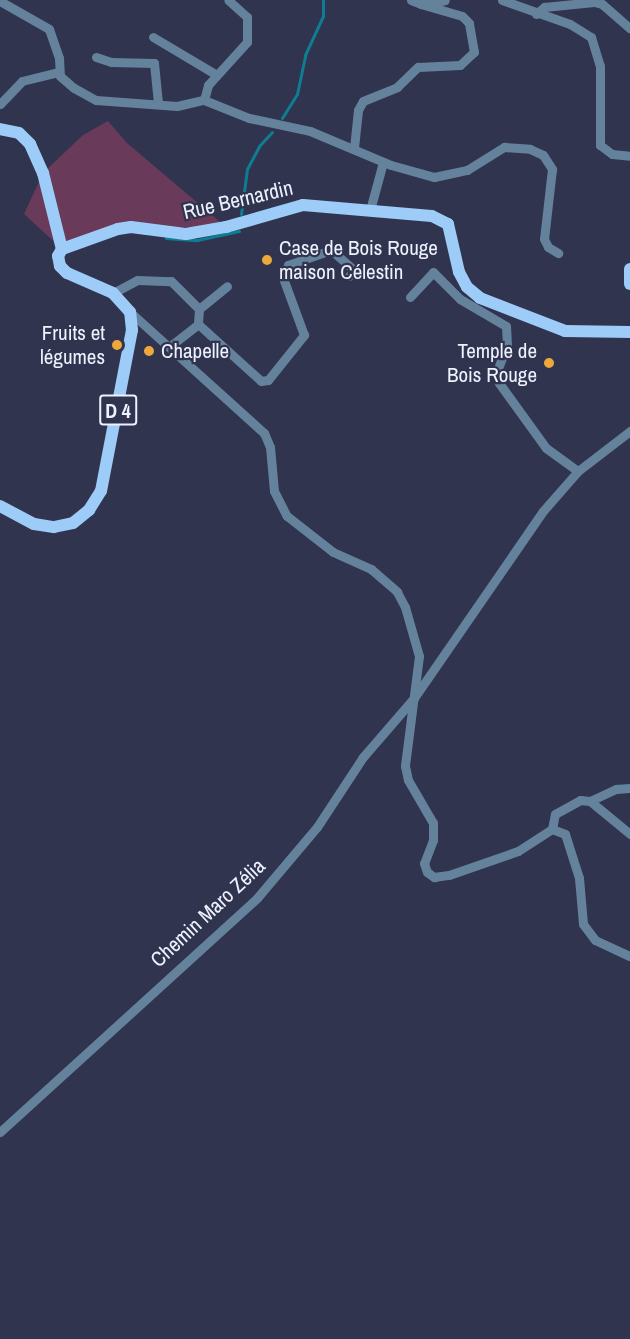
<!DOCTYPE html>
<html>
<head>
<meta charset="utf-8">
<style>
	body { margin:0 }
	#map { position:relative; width:630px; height:1339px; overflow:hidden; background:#30344e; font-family:"Archivo Narrow",sans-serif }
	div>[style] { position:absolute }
	.green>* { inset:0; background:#693a5a }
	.stream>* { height:3px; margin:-1.5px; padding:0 1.5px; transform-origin:1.5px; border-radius:1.5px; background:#0e7d91 }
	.minor>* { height:9px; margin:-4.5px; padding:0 4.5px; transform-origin:4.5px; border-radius:4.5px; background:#65829c }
	.major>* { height:12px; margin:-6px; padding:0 6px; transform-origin:6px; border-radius:6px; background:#9cccf7 }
	.dots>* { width:16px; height:16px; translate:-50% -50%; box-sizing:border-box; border:3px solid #30344e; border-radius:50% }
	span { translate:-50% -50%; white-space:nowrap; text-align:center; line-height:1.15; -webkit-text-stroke:4.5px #30344e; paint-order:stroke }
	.shield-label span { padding:2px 4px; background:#30344e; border:2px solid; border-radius:4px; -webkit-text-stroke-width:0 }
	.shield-label { font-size:20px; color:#eef1fe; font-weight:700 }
	.street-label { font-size:21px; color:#eef1fe }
	.poi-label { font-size:21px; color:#eef1fe }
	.left { translate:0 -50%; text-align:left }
	.right { translate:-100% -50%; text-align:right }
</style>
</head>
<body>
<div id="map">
	<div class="green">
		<div style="clip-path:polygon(108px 121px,127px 143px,226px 227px,131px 227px,62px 249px,24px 214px,43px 173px,83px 135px)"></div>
	</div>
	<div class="stream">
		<div style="left:282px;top:118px;width:28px;rotate:-58deg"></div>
		<div style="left:297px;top:94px;width:40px;rotate:-78deg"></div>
		<div style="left:305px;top:55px;width:43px;rotate:-65.2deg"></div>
		<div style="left:323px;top:16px;width:16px;rotate:-90deg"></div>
		<div style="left:241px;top:214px;width:45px;rotate:-82.4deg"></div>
		<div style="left:247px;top:169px;width:26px;rotate:-62deg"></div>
		<div style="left:259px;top:146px;width:19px;rotate:-47deg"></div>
		<div style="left:166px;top:238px;width:31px;rotate:4deg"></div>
		<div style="left:197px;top:240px;width:43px;rotate:-12.1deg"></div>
	</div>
	<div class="minor">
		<div style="left:411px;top:0;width:11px;rotate:22deg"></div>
		<div style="left:421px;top:4px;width:24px;rotate:-9deg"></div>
		<div style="left:502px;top:0;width:72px;rotate:19.4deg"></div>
		<div style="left:570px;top:24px;width:25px;rotate:32deg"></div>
		<div style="left:591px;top:37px;width:30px;rotate:73deg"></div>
		<div style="left:600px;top:66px;width:79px;rotate:90deg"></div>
		<div style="left:600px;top:145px;width:15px;rotate:37deg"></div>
		<div style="left:612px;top:154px;width:18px;rotate:6deg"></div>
		<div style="left:0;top:1px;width:56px;rotate:29.7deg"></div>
		<div style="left:49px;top:29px;width:31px;rotate:71deg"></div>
		<div style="left:59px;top:58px;width:18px;rotate:87deg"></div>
		<div style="left:60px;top:76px;width:18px;rotate:41deg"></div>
		<div style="left:74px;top:88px;width:25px;rotate:29deg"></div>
		<div style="left:96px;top:100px;width:81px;rotate:4.2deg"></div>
		<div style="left:177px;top:106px;width:28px;rotate:-13deg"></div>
		<div style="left:204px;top:100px;width:16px;rotate:-75deg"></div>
		<div style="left:208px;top:85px;width:58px;rotate:-47.8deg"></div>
		<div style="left:247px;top:42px;width:25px;rotate:-90deg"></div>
		<div style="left:247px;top:17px;width:25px;rotate:-138deg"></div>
		<div style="left:536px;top:14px;width:11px;rotate:-41deg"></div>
		<div style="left:544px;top:7px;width:50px;rotate:-5.7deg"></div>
		<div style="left:594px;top:2px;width:8px;rotate:14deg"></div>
		<div style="left:602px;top:4px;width:37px;rotate:41deg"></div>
		<div style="left:153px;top:37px;width:74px;rotate:30.7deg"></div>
		<div style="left:96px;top:57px;width:16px;rotate:18deg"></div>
		<div style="left:111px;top:62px;width:43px;rotate:1.3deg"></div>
		<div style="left:154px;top:63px;width:40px;rotate:84.3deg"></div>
		<div style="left:204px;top:100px;width:48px;rotate:21.8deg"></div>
		<div style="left:249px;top:118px;width:62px;rotate:12deg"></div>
		<div style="left:310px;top:131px;width:88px;rotate:22.8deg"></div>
		<div style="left:391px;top:165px;width:45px;rotate:15.6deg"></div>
		<div style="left:434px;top:177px;width:34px;rotate:-12deg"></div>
		<div style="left:467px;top:170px;width:44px;rotate:-31.9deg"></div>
		<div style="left:504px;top:147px;width:26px;rotate:4deg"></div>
		<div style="left:530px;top:149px;width:14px;rotate:25deg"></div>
		<div style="left:543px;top:155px;width:17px;rotate:57deg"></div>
		<div style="left:552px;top:169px;width:70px;rotate:96.5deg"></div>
		<div style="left:544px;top:239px;width:9px;rotate:63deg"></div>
		<div style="left:548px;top:247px;width:12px;rotate:31deg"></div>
		<div style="left:0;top:104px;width:32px;rotate:-46deg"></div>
		<div style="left:22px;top:81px;width:38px;rotate:-14deg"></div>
		<div style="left:354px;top:148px;width:38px;rotate:-84deg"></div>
		<div style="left:358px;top:110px;width:10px;rotate:-61deg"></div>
		<div style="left:363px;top:101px;width:37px;rotate:-22deg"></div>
		<div style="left:397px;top:87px;width:29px;rotate:-44deg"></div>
		<div style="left:418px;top:67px;width:42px;rotate:-2.7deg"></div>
		<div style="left:460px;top:65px;width:19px;rotate:-43deg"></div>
		<div style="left:474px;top:52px;width:29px;rotate:-100deg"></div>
		<div style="left:469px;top:23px;width:10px;rotate:-135deg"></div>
		<div style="left:462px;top:16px;width:43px;rotate:-163.7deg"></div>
		<div style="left:370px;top:210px;width:50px;rotate:-74.8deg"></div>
		<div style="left:113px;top:293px;width:27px;rotate:-28deg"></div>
		<div style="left:137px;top:280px;width:34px;rotate:2deg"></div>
		<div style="left:171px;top:281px;width:40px;rotate:45deg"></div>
		<div style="left:199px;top:309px;width:15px;rotate:94deg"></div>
		<div style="left:410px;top:297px;width:34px;rotate:-47deg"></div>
		<div style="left:433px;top:272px;width:38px;rotate:45deg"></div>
		<div style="left:460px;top:299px;width:53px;rotate:30.4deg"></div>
		<div style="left:506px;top:326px;width:19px;rotate:87deg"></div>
		<div style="left:507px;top:345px;width:31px;rotate:111deg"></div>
		<div style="left:496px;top:374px;width:9px;rotate:72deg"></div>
		<div style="left:499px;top:383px;width:80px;rotate:54.1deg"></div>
		<div style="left:546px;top:448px;width:39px;rotate:36deg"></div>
		<div style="left:199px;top:309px;width:36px;rotate:-39deg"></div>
		<div style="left:130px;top:312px;width:181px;rotate:42.1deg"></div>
		<div style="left:264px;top:433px;width:15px;rotate:67deg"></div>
		<div style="left:270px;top:447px;width:44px;rotate:84.8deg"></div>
		<div style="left:274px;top:491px;width:28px;rotate:63deg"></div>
		<div style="left:287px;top:516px;width:58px;rotate:38deg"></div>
		<div style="left:333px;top:552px;width:42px;rotate:24.1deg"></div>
		<div style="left:371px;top:569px;width:35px;rotate:41deg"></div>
		<div style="left:397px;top:592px;width:17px;rotate:62deg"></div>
		<div style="left:405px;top:607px;width:51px;rotate:74.1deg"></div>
		<div style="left:419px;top:656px;width:111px;rotate:97.3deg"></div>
		<div style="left:405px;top:766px;width:14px;rotate:78deg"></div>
		<div style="left:408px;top:780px;width:50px;rotate:59.8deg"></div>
		<div style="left:433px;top:823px;width:17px;rotate:90deg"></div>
		<div style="left:433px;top:840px;width:25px;rotate:111deg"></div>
		<div style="left:424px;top:863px;width:9px;rotate:72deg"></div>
		<div style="left:427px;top:872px;width:9px;rotate:36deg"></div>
		<div style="left:434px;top:877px;width:15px;rotate:-8deg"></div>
		<div style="left:449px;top:875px;width:73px;rotate:-19.2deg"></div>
		<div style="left:518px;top:851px;width:40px;rotate:-32.9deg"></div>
		<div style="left:552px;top:829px;width:14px;rotate:21deg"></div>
		<div style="left:565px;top:834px;width:46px;rotate:72.3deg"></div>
		<div style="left:579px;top:878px;width:46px;rotate:85deg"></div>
		<div style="left:583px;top:924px;width:20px;rotate:53deg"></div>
		<div style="left:595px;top:940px;width:38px;rotate:25deg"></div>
		<div style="left:169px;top:347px;width:37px;rotate:-38deg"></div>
		<div style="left:198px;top:324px;width:85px;rotate:42.1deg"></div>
		<div style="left:261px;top:381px;width:7px;rotate:-8deg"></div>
		<div style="left:268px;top:380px;width:58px;rotate:-51.3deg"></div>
		<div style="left:304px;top:335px;width:61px;rotate:-110.2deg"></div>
		<div style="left:283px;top:278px;width:14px;rotate:-69deg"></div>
		<div style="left:288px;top:265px;width:46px;rotate:-19.2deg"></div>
		<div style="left:331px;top:250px;width:30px;rotate:41deg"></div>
		<div style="left:354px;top:270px;width:8px;rotate:130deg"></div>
		<div style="left:590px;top:801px;width:29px;rotate:-25deg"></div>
		<div style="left:616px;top:789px;width:14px;rotate:-4deg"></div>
		<div style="left:552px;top:829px;width:15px;rotate:-79deg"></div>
		<div style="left:555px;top:814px;width:29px;rotate:-29deg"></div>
		<div style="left:580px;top:800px;width:10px;rotate:6deg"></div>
		<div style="left:590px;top:801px;width:52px;rotate:39.5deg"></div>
		<div style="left:0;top:1132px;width:348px;rotate:-42.3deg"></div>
		<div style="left:257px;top:898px;width:93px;rotate:-49.8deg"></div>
		<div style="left:317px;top:827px;width:84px;rotate:-56.7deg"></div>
		<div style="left:363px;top:757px;width:78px;rotate:-49.2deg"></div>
		<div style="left:414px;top:698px;width:227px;rotate:-55.4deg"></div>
		<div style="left:543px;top:511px;width:53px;rotate:-48.8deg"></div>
		<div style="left:578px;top:471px;width:66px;rotate:-37.6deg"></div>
	</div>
	<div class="major">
		<div style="left:0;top:129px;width:19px;rotate:12deg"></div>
		<div style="left:19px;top:133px;width:16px;rotate:45deg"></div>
		<div style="left:30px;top:144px;width:32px;rotate:66deg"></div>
		<div style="left:43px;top:173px;width:78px;rotate:76deg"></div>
		<div style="left:630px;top:269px;width:15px;rotate:90deg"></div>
		<div style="left:0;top:506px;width:38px;rotate:28deg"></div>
		<div style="left:34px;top:524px;width:20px;rotate:9deg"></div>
		<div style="left:54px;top:527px;width:19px;rotate:-12deg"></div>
		<div style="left:73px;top:523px;width:21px;rotate:-39deg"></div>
		<div style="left:89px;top:510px;width:22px;rotate:-58deg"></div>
		<div style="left:101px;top:491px;width:164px;rotate:-79.1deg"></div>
		<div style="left:132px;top:330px;width:18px;rotate:-96deg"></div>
		<div style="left:130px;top:312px;width:25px;rotate:-132deg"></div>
		<div style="left:113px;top:293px;width:50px;rotate:-156.5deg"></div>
		<div style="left:67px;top:273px;width:10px;rotate:-135deg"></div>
		<div style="left:60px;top:266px;width:10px;rotate:-101deg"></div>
		<div style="left:58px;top:256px;width:8px;rotate:-60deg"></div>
		<div style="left:62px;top:249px;width:59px;rotate:-19.7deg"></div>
		<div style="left:118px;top:229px;width:13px;rotate:-9deg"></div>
		<div style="left:131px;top:227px;width:55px;rotate:7.3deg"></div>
		<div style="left:186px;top:234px;width:41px;rotate:-9.9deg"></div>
		<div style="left:226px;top:227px;width:80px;rotate:-15.9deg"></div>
		<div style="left:303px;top:205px;width:129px;rotate:4.9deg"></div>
		<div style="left:432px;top:216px;width:18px;rotate:27deg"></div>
		<div style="left:448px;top:224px;width:49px;rotate:77.1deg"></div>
		<div style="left:459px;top:272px;width:17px;rotate:62deg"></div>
		<div style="left:467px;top:287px;width:17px;rotate:40deg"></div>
		<div style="left:480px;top:298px;width:91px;rotate:21.2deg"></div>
		<div style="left:565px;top:331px;width:65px;rotate:0.9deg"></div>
	</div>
	<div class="dots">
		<div style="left:267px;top:260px;background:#eda83b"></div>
		<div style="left:117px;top:345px;background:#eda83b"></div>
		<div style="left:149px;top:351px;background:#eda83b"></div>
		<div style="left:549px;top:363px;background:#eda83b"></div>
	</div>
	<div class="shield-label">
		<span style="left:118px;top:410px">D 4</span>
	</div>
	<div class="street-label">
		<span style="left:238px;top:200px;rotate:-13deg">Rue Bernardin</span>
		<span style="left:208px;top:913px;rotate:-43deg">Chemin Maro Zélia</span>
	</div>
	<div class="poi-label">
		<span class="left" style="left:279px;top:260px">Case de Bois Rouge<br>maison Célestin</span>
		<span class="right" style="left:105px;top:345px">Fruits et<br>légumes</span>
		<span class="left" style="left:161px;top:351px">Chapelle</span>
		<span class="right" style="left:537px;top:363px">Temple de<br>Bois Rouge</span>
	</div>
</div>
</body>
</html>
